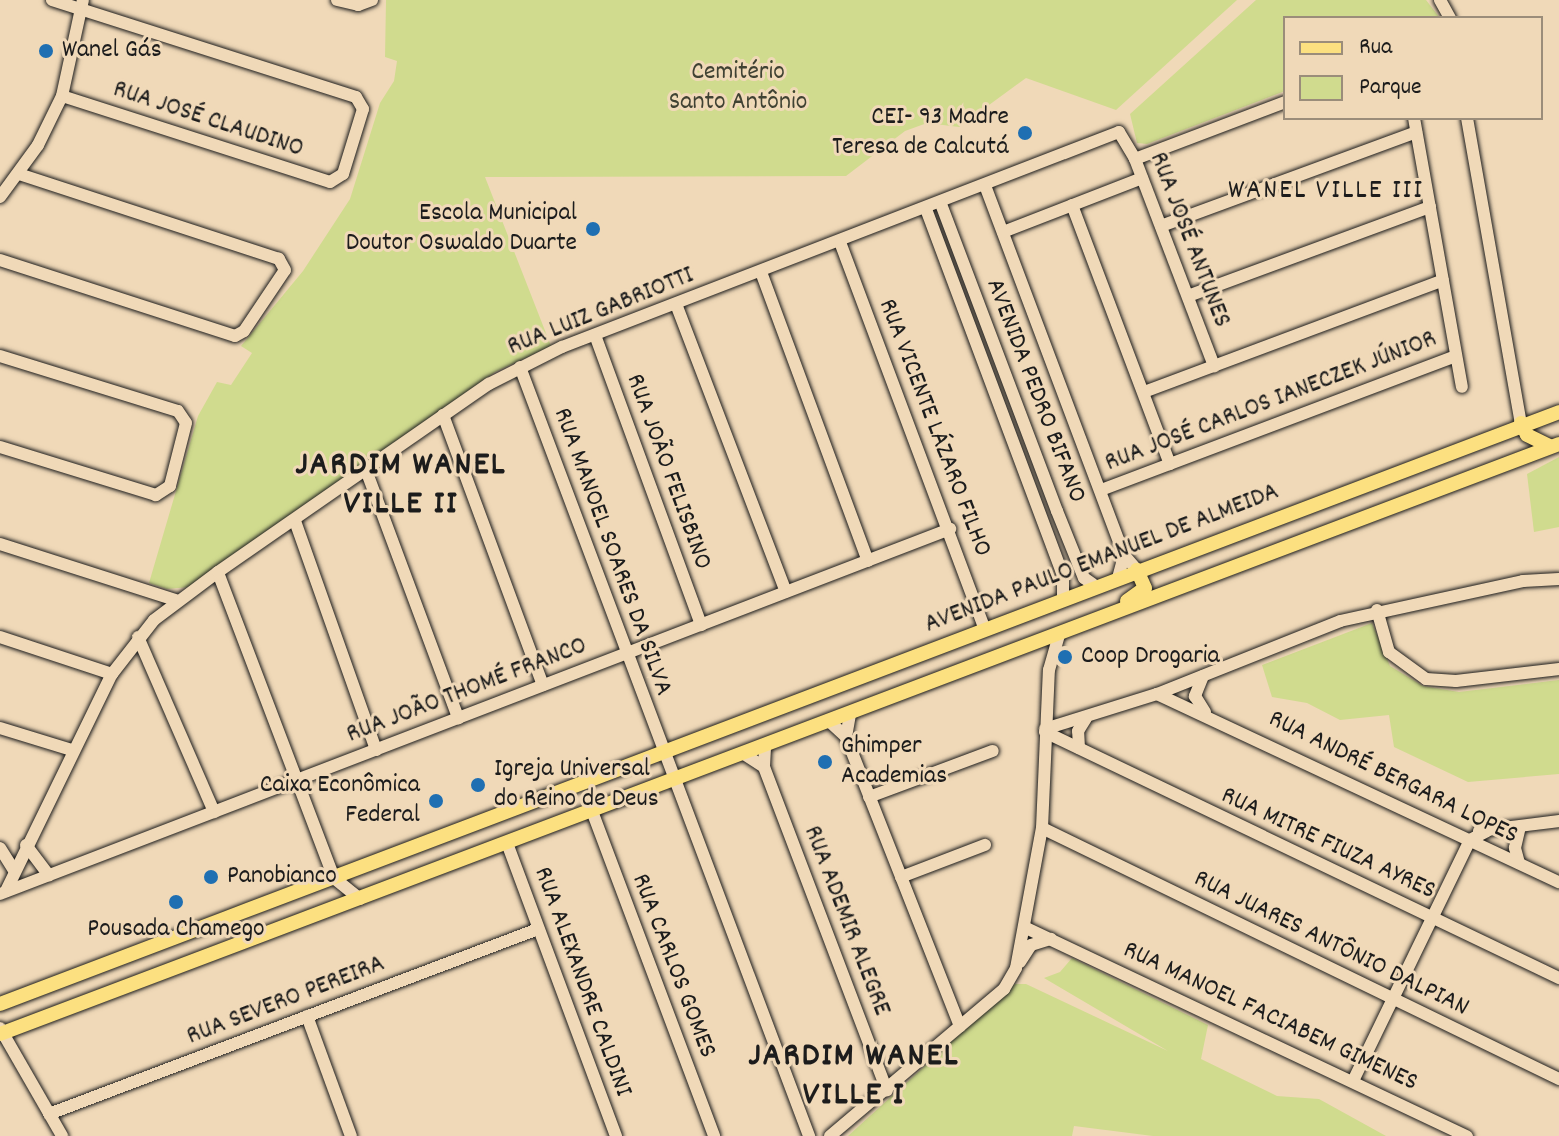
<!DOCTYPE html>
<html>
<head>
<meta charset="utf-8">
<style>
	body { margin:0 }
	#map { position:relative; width:1559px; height:1136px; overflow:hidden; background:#f0d9b8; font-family:Dekko,sans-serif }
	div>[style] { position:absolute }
	.green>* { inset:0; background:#d0db8e }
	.roads { filter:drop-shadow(0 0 2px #1c1c1c) drop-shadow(0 0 2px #1c1c1c) }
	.minor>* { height:12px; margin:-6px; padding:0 6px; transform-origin:6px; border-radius:6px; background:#f0d9b8 }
	.major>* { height:14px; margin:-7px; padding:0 7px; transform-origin:7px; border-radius:7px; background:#fce080 }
	.dots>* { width:22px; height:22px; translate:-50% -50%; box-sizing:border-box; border:4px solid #f0d9b8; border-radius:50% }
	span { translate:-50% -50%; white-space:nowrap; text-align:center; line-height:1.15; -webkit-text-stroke:6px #f0d9b8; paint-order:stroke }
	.poi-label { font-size:26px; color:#1c1c1c }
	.left { translate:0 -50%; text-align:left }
	.right { translate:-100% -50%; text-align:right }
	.park-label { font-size:26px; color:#404233 }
	.street-label { font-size:26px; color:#1c1c1c }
	.neighbourhood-label { font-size:28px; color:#1c1c1c; letter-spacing:2px }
	.district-label { font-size:34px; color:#1c1c1c; font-weight:700; letter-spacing:2px }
	.legend { position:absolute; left:1283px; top:16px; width:260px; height:104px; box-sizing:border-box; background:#f0d9b8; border:2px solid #9b8d7a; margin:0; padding:10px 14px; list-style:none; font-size:24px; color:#1c1c1c }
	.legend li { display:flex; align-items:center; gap:16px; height:40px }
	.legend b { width:40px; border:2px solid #9b8d7a }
</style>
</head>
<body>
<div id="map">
	<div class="green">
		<div style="clip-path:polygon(386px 0,1237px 0,1116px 110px,1026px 78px,959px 127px,927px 123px,905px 131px,846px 176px,485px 177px,551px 346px,495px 372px,190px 587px,167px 589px,149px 583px,198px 416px,217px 382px,231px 385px,252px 353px,241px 346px,303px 271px,350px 199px,380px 103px,394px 81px,397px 61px,385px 57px)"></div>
		<div style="clip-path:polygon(1256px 0,1426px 0,1440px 18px,1285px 18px,1285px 91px,1147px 144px,1137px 143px,1130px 114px)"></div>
		<div style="clip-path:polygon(1559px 457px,1559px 527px,1534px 532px,1527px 474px)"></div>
		<div style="clip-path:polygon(1372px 623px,1390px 666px,1423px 686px,1459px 692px,1559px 680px,1559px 774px,1468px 782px,1394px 747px,1389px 715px,1340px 720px,1307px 703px,1272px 697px,1262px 665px)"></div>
		<div style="clip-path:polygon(1072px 958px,1208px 1025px,1201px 1059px,1277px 1096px,1319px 1099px,1386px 1136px,1153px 1136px,1074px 1126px,1072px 1136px,848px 1136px,1015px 984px,1026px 984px,1168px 1051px,1044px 978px,1060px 972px)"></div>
	</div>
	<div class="roads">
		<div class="minor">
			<div style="left:52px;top:0;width:319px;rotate:17.7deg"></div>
			<div style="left:356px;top:97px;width:14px;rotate:60deg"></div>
			<div style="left:363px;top:109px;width:68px;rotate:107.1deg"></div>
			<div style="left:343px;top:174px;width:15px;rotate:148deg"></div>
			<div style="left:330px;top:182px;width:281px;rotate:-162.2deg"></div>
			<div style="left:337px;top:0;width:22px;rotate:13deg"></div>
			<div style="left:358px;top:5px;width:15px;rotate:-20deg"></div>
			<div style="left:1440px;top:0;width:21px;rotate:61deg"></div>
			<div style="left:1414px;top:118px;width:273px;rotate:79.9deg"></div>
			<div style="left:1467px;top:118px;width:310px;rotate:80deg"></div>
			<div style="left:1135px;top:159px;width:160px;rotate:-20.8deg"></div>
			<div style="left:986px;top:188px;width:392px;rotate:69.4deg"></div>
			<div style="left:0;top:197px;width:64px;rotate:-53.8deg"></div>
			<div style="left:38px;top:145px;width:55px;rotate:-63.9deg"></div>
			<div style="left:62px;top:96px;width:98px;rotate:-77.7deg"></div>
			<div style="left:941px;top:204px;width:328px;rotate:69.3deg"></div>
			<div style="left:1057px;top:511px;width:72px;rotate:68.1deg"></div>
			<div style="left:1084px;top:578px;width:16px;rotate:35deg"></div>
			<div style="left:1072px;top:205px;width:277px;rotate:69.3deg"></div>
			<div style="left:926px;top:209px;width:392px;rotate:69.5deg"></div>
			<div style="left:1063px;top:576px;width:24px;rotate:90deg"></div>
			<div style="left:1161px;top:226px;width:272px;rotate:-20.2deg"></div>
			<div style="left:1003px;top:232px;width:149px;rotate:-21.2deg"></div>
			<div style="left:840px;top:242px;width:414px;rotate:69.5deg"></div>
			<div style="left:0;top:260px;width:247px;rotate:17.9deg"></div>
			<div style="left:235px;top:336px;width:10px;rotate:-29deg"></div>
			<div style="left:244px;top:331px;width:73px;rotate:-56.1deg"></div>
			<div style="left:285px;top:270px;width:13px;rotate:-119deg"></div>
			<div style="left:279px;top:259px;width:274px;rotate:-161.9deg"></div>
			<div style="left:761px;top:272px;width:308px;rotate:69.7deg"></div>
			<div style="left:1188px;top:296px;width:258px;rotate:-20.2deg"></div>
			<div style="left:676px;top:304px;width:308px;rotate:69.1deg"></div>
			<div style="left:595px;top:335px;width:309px;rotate:69.9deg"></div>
			<div style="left:0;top:356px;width:186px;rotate:17.2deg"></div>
			<div style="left:178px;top:411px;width:14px;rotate:56deg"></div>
			<div style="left:186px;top:423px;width:65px;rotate:104.3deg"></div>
			<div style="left:170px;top:486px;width:17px;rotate:147deg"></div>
			<div style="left:156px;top:495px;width:163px;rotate:-162.9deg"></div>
			<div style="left:520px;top:367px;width:822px;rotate:69.4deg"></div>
			<div style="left:1144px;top:392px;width:319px;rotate:-20.5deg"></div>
			<div style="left:443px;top:415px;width:288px;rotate:69.7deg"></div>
			<div style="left:366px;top:470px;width:265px;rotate:69.6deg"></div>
			<div style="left:1101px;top:490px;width:379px;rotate:-20.7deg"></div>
			<div style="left:295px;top:521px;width:243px;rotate:70.5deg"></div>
			<div style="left:0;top:544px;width:184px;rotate:17.7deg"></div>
			<div style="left:1118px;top:578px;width:24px;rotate:-75deg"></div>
			<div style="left:1124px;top:555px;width:20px;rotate:49deg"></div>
			<div style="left:1377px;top:610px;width:44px;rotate:74.1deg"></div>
			<div style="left:1389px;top:652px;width:46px;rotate:36.1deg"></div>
			<div style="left:1426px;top:679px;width:30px;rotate:4deg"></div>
			<div style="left:1456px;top:681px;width:104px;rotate:-6.6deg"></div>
			<div style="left:0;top:637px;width:118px;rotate:18.3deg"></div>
			<div style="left:138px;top:637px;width:191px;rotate:66.5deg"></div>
			<div style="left:1203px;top:676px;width:22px;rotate:112deg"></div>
			<div style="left:1195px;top:696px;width:19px;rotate:58deg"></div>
			<div style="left:1157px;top:694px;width:444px;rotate:25.1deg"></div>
			<div style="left:829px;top:721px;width:23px;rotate:43deg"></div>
			<div style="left:846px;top:737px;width:23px;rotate:-80deg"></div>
			<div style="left:0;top:728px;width:75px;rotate:17deg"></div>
			<div style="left:1045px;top:729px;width:117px;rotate:-17.4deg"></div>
			<div style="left:1157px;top:694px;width:197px;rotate:-21.7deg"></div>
			<div style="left:1340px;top:621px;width:187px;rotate:-12.3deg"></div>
			<div style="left:1523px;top:581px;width:36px;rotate:-3deg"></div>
			<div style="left:1045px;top:732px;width:570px;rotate:25.58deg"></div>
			<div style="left:846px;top:737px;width:311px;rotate:68.5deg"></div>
			<div style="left:1079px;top:748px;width:17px;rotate:-93deg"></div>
			<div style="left:1078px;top:731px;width:15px;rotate:-58deg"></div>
			<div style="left:744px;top:754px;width:24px;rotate:33deg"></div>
			<div style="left:764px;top:767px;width:21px;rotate:-87deg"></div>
			<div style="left:764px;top:767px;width:346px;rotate:69.2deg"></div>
			<div style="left:869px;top:797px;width:132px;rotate:-20.4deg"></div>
			<div style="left:592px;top:811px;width:347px;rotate:69.4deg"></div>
			<div style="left:1042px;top:828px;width:575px;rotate:25.9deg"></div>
			<div style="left:1479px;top:831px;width:81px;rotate:-7.1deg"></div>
			<div style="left:507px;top:843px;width:313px;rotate:69.6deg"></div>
			<div style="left:26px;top:845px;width:38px;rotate:53deg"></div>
			<div style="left:0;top:848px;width:26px;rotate:58deg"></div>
			<div style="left:1519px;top:863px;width:16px;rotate:-105deg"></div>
			<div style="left:1515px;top:848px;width:22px;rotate:-77deg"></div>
			<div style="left:901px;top:877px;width:90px;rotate:-20.9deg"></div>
			<div style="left:6px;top:891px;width:242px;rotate:-64deg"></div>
			<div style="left:112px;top:674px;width:68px;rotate:-52.1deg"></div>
			<div style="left:154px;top:620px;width:80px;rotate:-36.9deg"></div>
			<div style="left:0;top:894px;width:1018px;rotate:-21.02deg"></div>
			<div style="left:360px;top:899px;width:33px;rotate:-141deg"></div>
			<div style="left:334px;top:878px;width:327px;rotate:-110.8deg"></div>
			<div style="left:218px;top:572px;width:330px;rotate:-34.8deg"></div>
			<div style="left:489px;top:384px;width:82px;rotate:-26.9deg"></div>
			<div style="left:562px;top:347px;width:597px;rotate:-21.11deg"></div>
			<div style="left:1119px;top:132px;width:31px;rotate:59deg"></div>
			<div style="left:1135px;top:159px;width:222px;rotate:69.1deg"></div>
			<div style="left:1024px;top:927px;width:490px;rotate:25.3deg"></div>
			<div style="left:1020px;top:962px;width:20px;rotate:-57deg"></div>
			<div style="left:1031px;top:945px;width:21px;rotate:-17deg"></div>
			<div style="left:307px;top:1016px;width:128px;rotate:69.9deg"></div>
			<div style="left:0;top:1028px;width:125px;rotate:60.1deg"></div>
			<div style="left:1354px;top:1079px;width:266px;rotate:-64.1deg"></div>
			<div style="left:1470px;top:840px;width:19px;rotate:-28deg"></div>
			<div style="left:49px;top:1114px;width:523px;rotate:-20.72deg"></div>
			<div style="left:830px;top:1136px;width:228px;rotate:-40.2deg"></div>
			<div style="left:1004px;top:989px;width:24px;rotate:-60deg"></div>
			<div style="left:1016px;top:968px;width:142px;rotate:-79.5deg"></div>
			<div style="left:1042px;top:828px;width:158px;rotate:-87.5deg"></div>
			<div style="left:1049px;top:670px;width:37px;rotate:-74deg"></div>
		</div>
		<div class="major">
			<div style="left:1521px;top:423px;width:13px;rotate:63deg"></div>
			<div style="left:1527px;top:435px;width:25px;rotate:26deg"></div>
			<div style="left:1127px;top:601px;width:22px;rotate:-36deg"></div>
			<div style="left:1145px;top:588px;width:20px;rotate:-114deg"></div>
			<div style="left:0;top:1004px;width:1668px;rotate:-20.79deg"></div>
			<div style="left:0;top:1034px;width:1667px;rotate:-20.73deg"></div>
		</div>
	</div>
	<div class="dots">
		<div style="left:46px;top:51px;background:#1f6fb2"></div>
		<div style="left:1025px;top:133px;background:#1f6fb2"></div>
		<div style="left:593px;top:229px;background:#1f6fb2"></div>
		<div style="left:1065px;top:657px;background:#1f6fb2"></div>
		<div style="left:825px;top:762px;background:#1f6fb2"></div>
		<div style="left:478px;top:785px;background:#1f6fb2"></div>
		<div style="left:436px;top:801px;background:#1f6fb2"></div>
		<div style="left:211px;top:877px;background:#1f6fb2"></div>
		<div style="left:176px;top:902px;background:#1f6fb2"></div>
	</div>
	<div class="poi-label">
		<span class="left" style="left:62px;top:51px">Wanel Gás</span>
		<span class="right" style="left:1009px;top:133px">CEI- 93 Madre<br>Teresa de Calcutá</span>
		<span class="right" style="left:577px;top:229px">Escola Municipal<br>Doutor Oswaldo Duarte</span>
		<span class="left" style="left:1081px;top:657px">Coop Drogaria</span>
		<span class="left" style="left:841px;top:762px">Ghimper<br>Academias</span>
		<span class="left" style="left:494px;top:785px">Igreja Universal<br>do Reino de Deus</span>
		<span class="right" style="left:420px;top:801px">Caixa Econômica<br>Federal</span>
		<span class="left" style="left:227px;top:877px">Panobianco</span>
		<span style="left:176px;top:930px">Pousada Chamego</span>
	</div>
	<div class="park-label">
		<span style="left:738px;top:88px">Cemitério<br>Santo Antônio</span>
	</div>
	<div class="street-label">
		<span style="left:208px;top:120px;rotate:18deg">RUA JOSÉ CLAUDINO</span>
		<span style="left:1189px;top:240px;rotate:69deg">RUA JOSÉ ANTUNES</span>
		<span style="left:601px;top:312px;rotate:-22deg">RUA LUIZ GABRIOTTI</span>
		<span style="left:1035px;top:391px;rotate:69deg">AVENIDA PEDRO BIFANO</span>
		<span style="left:1271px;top:402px;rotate:-21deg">RUA JOSÉ CARLOS IANECZEK JÚNIOR</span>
		<span style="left:934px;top:428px;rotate:69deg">RUA VICENTE LÁZARO FILHO</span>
		<span style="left:668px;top:472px;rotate:70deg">RUA JOÃO FELISBINO</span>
		<span style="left:612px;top:552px;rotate:70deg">RUA MANOEL SOARES DA SILVA</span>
		<span style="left:1102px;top:559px;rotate:-21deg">AVENIDA PAULO EMANUEL DE ALMEIDA</span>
		<span style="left:467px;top:691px;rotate:-21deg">RUA JOÃO THOMÉ FRANCO</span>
		<span style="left:1393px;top:778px;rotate:26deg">RUA ANDRÉ BERGARA LOPES</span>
		<span style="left:1328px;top:844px;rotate:25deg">RUA MITRE FIUZA AYRES</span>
		<span style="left:846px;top:921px;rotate:69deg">RUA ADEMIR ALEGRE</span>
		<span style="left:1331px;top:944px;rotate:26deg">RUA JUARES ANTÔNIO DALPIAN</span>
		<span style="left:673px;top:966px;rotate:69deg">RUA CARLOS GOMES</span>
		<span style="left:582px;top:982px;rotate:70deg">RUA ALEXANDRE CALDINI</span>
		<span style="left:286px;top:1001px;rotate:-21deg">RUA SEVERO PEREIRA</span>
		<span style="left:1270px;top:1017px;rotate:25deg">RUA MANOEL FACIABEM GIMENES</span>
	</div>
	<div class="neighbourhood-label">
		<span style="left:1326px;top:192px">WANEL VILLE III</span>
	</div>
	<div class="district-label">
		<span style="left:401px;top:486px">JARDIM WANEL<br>VILLE II</span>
		<span style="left:854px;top:1077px">JARDIM WANEL<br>VILLE I</span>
	</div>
	<ul class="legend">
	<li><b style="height:10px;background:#fce080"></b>Rua</li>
	<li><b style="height:22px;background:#d0db8e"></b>Parque</li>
	</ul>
</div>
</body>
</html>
